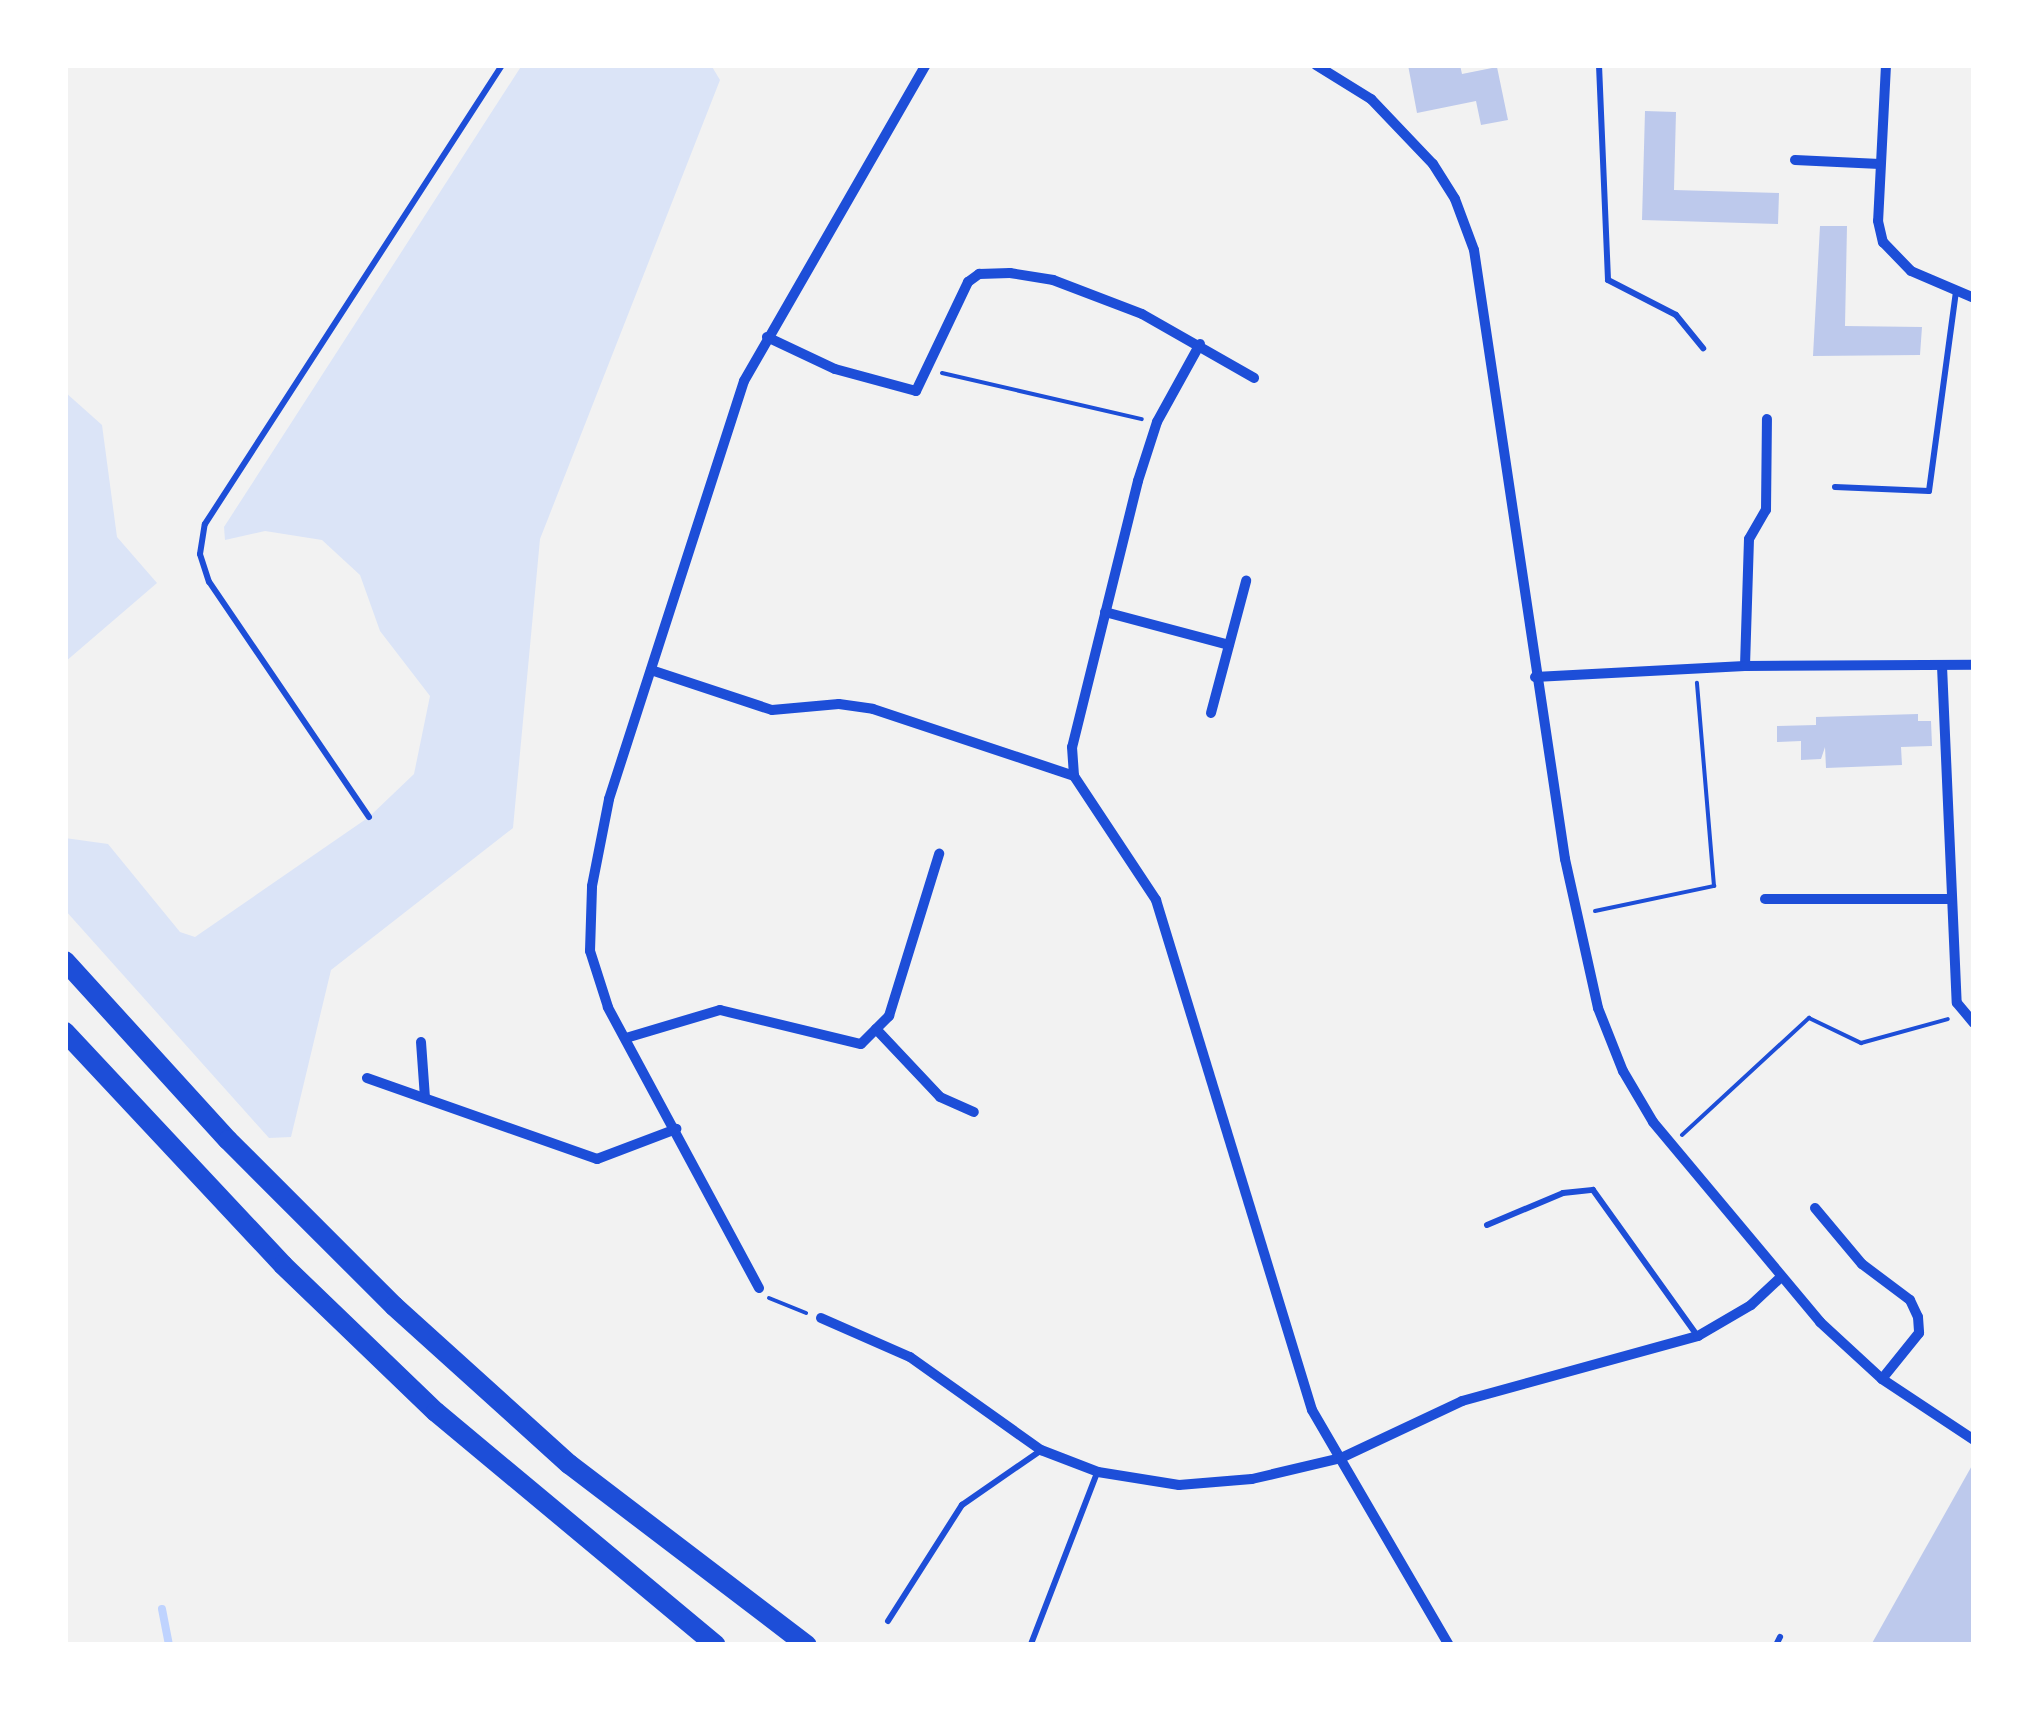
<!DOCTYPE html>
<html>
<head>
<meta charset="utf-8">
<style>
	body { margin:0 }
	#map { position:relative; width:2039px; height:1710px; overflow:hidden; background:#f2f2f2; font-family:Rubik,sans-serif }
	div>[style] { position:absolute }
	.green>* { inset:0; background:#dbe4f7 }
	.stream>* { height:8px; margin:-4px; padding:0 4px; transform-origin:4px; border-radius:4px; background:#bfd3fe }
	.building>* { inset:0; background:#bdc9ec }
	.path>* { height:4px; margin:-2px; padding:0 2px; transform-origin:2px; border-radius:2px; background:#1d4ed8 }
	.service>* { height:6px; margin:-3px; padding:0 3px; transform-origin:3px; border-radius:3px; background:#1d4ed8 }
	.minor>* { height:10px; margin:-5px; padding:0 5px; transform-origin:5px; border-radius:5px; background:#1d4ed8 }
	.trunk>* { height:20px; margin:-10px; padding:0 10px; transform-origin:10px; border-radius:10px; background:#1d4ed8 }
	span { translate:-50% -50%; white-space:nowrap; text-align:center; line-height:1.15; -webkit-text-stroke:8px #fff; paint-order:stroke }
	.frame { position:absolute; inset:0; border:68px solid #fff; pointer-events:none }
</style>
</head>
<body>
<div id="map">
	<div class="green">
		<div style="clip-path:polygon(522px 65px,711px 65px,720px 80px,540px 539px,513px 828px,331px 970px,291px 1137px,269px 1138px,65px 910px,65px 838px,108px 844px,180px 932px,195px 937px,369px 817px,414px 774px,430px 696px,380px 631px,360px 575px,322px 540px,265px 531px,225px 540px,224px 527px)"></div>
		<div style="clip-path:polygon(65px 392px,102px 425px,117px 537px,157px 583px,65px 662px)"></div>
	</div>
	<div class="stream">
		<div style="left:162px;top:1609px;width:37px;rotate:79deg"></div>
	</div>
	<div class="building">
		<div style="clip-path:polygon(1408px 65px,1460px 65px,1462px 74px,1497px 67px,1508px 120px,1481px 125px,1476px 101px,1417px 113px)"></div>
		<div style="clip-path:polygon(1645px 111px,1676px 112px,1674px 190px,1779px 193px,1778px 224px,1642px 220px)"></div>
		<div style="clip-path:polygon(1820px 226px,1847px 226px,1845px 326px,1922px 327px,1920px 355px,1813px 356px)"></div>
		<div style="clip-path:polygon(1918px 714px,1918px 721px,1931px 721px,1932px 746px,1901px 747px,1902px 765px,1826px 768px,1825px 747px,1821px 759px,1801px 760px,1801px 741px,1777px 742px,1777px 726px,1816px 725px,1816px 717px)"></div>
		<div style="clip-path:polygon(1974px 1462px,1974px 1645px,1871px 1645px)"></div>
	</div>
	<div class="path">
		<div style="left:942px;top:373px;width:205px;rotate:13deg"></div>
		<div style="left:1595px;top:911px;width:122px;rotate:-11.9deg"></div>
		<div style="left:1714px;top:886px;width:204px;rotate:-94.8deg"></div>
		<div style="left:1682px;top:1135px;width:173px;rotate:-42.7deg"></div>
		<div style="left:1809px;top:1018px;width:58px;rotate:25.7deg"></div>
		<div style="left:1861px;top:1043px;width:90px;rotate:-15.4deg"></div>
		<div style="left:769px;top:1298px;width:40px;rotate:22deg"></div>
	</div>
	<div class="service">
		<div style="left:1599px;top:65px;width:215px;rotate:87.6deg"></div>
		<div style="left:1608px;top:280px;width:76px;rotate:27.2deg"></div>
		<div style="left:1676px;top:315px;width:43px;rotate:50.7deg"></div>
		<div style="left:1835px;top:487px;width:94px;rotate:2.4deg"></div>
		<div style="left:1929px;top:491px;width:202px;rotate:-82.3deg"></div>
		<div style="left:369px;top:817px;width:284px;rotate:-124.2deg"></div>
		<div style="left:209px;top:582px;width:29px;rotate:-108deg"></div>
		<div style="left:200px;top:554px;width:30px;rotate:-81deg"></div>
		<div style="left:205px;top:524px;width:547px;rotate:-57.09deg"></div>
		<div style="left:1487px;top:1225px;width:82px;rotate:-22.8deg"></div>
		<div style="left:1563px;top:1193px;width:30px;rotate:-6deg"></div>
		<div style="left:1593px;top:1190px;width:178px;rotate:54.4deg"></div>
		<div style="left:888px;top:1621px;width:138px;rotate:-57.5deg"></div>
		<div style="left:962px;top:1505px;width:95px;rotate:-34.7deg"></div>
		<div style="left:1031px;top:1644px;width:183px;rotate:-68.9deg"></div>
		<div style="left:1776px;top:1645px;width:9px;rotate:-63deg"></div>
	</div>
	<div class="minor">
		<div style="left:1316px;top:65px;width:65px;rotate:31.7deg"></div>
		<div style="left:1371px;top:99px;width:90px;rotate:46.4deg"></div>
		<div style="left:1433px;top:164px;width:41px;rotate:57.8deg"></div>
		<div style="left:1455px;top:199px;width:54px;rotate:69.6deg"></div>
		<div style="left:1474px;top:250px;width:616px;rotate:81.5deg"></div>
		<div style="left:1565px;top:859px;width:153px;rotate:77.5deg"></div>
		<div style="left:1598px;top:1008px;width:68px;rotate:68.4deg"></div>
		<div style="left:1623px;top:1071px;width:59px;rotate:59.5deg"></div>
		<div style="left:1653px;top:1122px;width:261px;rotate:50.1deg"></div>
		<div style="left:1820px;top:1322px;width:84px;rotate:42.6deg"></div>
		<div style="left:1882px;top:1379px;width:110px;rotate:33.5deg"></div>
		<div style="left:1886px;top:65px;width:156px;rotate:92.9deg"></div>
		<div style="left:1878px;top:221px;width:22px;rotate:77deg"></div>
		<div style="left:1883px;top:242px;width:40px;rotate:46deg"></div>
		<div style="left:1911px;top:271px;width:69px;rotate:23.2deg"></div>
		<div style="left:1795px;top:160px;width:85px;rotate:2.7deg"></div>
		<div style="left:767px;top:337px;width:75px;rotate:25.2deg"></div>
		<div style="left:835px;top:369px;width:84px;rotate:15.2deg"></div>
		<div style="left:916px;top:391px;width:121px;rotate:-64.5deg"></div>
		<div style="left:968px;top:282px;width:14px;rotate:-36deg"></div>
		<div style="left:979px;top:274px;width:31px;rotate:-2deg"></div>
		<div style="left:1010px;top:273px;width:44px;rotate:9.2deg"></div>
		<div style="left:1053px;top:280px;width:95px;rotate:20.9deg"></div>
		<div style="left:1142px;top:314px;width:129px;rotate:29.7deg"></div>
		<div style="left:1200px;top:344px;width:89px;rotate:118.9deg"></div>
		<div style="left:1157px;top:422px;width:62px;rotate:107.9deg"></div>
		<div style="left:1138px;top:481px;width:274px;rotate:103.9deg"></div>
		<div style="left:1072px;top:747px;width:29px;rotate:86deg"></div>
		<div style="left:1074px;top:776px;width:149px;rotate:56.5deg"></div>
		<div style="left:1156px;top:900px;width:533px;rotate:72.99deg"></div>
		<div style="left:1312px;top:1410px;width:272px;rotate:59.8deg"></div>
		<div style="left:1105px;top:612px;width:128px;rotate:14.9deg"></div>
		<div style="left:1745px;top:666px;width:127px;rotate:-88.2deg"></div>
		<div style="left:1749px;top:539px;width:34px;rotate:-60deg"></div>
		<div style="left:1766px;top:510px;width:91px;rotate:-89.4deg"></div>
		<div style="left:1942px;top:666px;width:337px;rotate:87.5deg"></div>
		<div style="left:1957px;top:1003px;width:26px;rotate:50deg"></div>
		<div style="left:651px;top:670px;width:127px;rotate:18.3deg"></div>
		<div style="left:772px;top:710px;width:67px;rotate:-5.1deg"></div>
		<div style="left:839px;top:704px;width:34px;rotate:8deg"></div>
		<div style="left:873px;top:709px;width:212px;rotate:18.4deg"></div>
		<div style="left:1535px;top:677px;width:210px;rotate:-3deg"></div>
		<div style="left:1745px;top:666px;width:229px;rotate:-0.3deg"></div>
		<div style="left:1211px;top:713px;width:137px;rotate:-75.1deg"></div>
		<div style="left:1765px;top:899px;width:186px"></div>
		<div style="left:876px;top:1029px;width:93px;rotate:46.7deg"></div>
		<div style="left:940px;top:1097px;width:37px;rotate:24deg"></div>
		<div style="left:626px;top:1038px;width:98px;rotate:-16.6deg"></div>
		<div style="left:720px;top:1010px;width:145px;rotate:13.6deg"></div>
		<div style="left:861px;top:1044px;width:40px;rotate:-45deg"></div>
		<div style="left:889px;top:1016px;width:170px;rotate:-72.8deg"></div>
		<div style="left:421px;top:1042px;width:56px;rotate:85.9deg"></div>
		<div style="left:367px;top:1078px;width:244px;rotate:19.4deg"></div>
		<div style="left:597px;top:1159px;width:85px;rotate:-20.8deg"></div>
		<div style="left:1815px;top:1208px;width:73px;rotate:50deg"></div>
		<div style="left:1862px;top:1264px;width:60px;rotate:36.9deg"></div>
		<div style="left:1910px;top:1300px;width:19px;rotate:65deg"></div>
		<div style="left:1918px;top:1317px;width:16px;rotate:86deg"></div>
		<div style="left:1919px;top:1333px;width:59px;rotate:128.8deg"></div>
		<div style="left:759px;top:1288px;width:319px;rotate:-118.3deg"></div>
		<div style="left:608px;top:1007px;width:59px;rotate:-107.8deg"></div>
		<div style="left:590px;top:951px;width:65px;rotate:-88.2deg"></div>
		<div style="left:592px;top:886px;width:89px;rotate:-78.9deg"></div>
		<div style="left:609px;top:799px;width:439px;rotate:-72.1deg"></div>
		<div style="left:744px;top:381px;width:365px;rotate:-60.1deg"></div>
		<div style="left:821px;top:1318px;width:97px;rotate:23.7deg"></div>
		<div style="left:910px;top:1357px;width:161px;rotate:35.4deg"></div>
		<div style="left:1041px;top:1450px;width:61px;rotate:21.1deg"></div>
		<div style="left:1098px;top:1472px;width:82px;rotate:9.1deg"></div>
		<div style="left:1179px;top:1485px;width:73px;rotate:-4.7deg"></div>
		<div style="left:1252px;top:1479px;width:91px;rotate:-13.3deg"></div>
		<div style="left:1341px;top:1458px;width:134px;rotate:-25.2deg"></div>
		<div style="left:1462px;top:1401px;width:245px;rotate:-15.4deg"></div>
		<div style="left:1698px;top:1336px;width:61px;rotate:-30.3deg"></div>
		<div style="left:1751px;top:1305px;width:40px;rotate:-43deg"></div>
	</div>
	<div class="trunk">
		<div style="left:65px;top:961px;width:242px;rotate:47.7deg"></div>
		<div style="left:228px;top:1140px;width:235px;rotate:45deg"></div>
		<div style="left:394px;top:1306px;width:236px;rotate:42.1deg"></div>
		<div style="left:569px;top:1464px;width:299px;rotate:37.3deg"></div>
		<div style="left:65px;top:1032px;width:319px;rotate:46.9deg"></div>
		<div style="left:283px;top:1265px;width:212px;rotate:43.9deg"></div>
		<div style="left:436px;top:1412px;width:364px;rotate:39.8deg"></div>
	</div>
	<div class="frame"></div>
</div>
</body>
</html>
